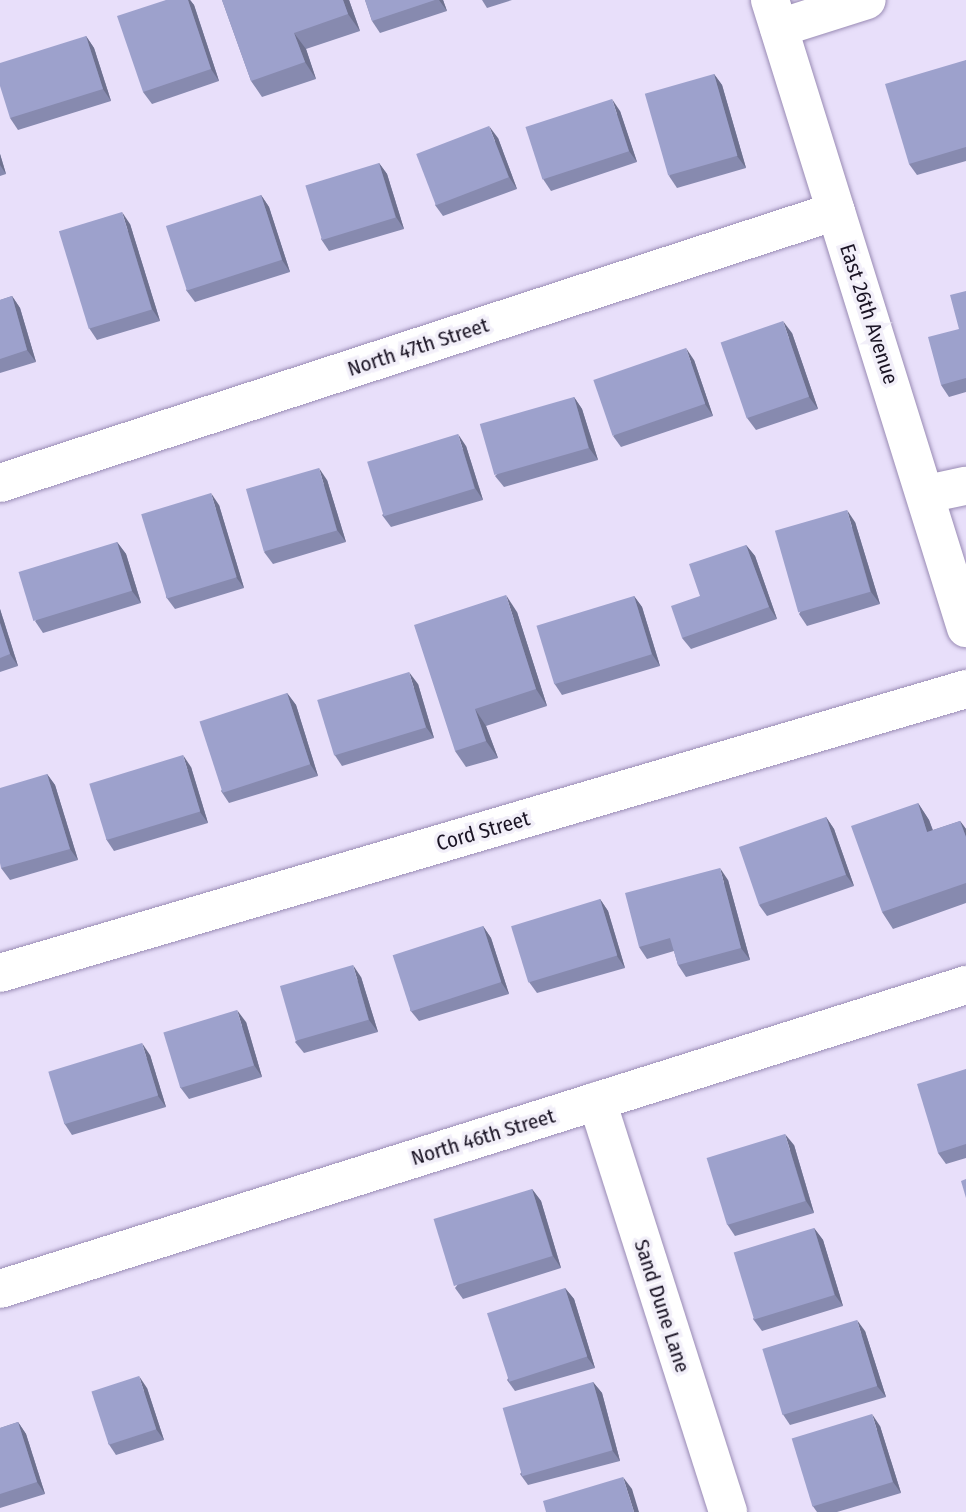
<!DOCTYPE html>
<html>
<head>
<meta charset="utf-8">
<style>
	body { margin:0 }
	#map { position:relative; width:966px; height:1512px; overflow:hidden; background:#e8dffa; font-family:"Fira Sans Condensed",sans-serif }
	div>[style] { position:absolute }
	.roads { filter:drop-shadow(0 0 2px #998bb4) drop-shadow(0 0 2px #998bb4) }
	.minor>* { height:38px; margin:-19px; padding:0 19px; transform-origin:19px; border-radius:19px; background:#fff }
	.wall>* { inset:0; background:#878aaf }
	.shaded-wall>* { inset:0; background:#6e718f }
	.building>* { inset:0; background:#9da1cc; transform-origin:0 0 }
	span { translate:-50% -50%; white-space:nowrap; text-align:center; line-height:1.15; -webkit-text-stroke:7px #f2eff9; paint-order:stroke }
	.street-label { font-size:21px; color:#1a1424 }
</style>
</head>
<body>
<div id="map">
	<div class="roads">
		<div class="minor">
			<div style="left:770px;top:0;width:658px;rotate:72.67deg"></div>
			<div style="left:779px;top:28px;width:92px;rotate:-17.7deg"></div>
			<div style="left:0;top:483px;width:879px;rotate:-18.02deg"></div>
			<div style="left:927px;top:494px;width:40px;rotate:-12deg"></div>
			<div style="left:0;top:973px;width:1007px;rotate:-16.38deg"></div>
			<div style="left:597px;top:1101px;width:431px;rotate:72.3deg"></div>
			<div style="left:0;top:1289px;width:1013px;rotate:-17.47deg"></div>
		</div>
	</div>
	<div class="wall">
		<div style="clip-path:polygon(166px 0,190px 0,194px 5px,219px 81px,152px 104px,143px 92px)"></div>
		<div style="clip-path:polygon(222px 0,349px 0,360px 31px,306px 49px,316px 79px,262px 97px,251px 81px)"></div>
		<div style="clip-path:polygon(365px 0,443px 0,447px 11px,380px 33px,372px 21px)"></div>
		<div style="clip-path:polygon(482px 0,512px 0,487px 8px)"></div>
		<div style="clip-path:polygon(86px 36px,94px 48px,111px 101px,18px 130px,10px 118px)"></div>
		<div style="clip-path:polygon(966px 60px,966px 161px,917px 175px,909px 164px)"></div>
		<div style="clip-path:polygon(714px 74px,722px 85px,746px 168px,677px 188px,669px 176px)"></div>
		<div style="clip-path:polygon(620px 111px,637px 162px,551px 191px,543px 179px)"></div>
		<div style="clip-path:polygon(498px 138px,517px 189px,443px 216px,435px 205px)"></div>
		<div style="clip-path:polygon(0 154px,6px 174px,0 176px)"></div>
		<div style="clip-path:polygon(379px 163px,387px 174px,404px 229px,329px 251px,321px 239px)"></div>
		<div style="clip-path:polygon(261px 195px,269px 207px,290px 272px,195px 302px,186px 290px)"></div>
		<div style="clip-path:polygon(130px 224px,160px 321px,97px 340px,89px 328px)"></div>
		<div style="clip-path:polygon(966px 291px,966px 392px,949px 397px,941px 385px,959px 329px)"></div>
		<div style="clip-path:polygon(12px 296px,20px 308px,36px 362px,0 373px,0 300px)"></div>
		<div style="clip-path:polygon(792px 333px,818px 409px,756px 430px,747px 418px)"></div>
		<div style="clip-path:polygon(694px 360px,713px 416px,621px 447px,613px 436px)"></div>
		<div style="clip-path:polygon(574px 397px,582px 409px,598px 460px,504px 487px,495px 476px)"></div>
		<div style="clip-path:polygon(466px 446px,483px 500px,391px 527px,382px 515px)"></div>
		<div style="clip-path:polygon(327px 480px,346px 542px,273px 564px,264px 552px)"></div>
		<div style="clip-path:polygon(219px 505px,244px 588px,175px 609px,166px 597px)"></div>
		<div style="clip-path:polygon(855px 522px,880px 604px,807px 626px,799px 614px)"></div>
		<div style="clip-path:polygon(117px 542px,126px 554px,141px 603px,43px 633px,35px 621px)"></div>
		<div style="clip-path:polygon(746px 545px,755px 556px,777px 619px,691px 649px,682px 638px,700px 596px)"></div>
		<div style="clip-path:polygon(634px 596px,642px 607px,660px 666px,562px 695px,554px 683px)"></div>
		<div style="clip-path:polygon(0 609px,18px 666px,0 672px)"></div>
		<div style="clip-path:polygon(517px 612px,547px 706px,486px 726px,498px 758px,466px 767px,455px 751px)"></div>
		<div style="clip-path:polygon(418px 684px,434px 738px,342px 766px,334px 754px)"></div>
		<div style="clip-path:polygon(287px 693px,296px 705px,318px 776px,229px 803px,221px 791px)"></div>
		<div style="clip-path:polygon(191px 767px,208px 823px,114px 851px,106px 839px)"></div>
		<div style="clip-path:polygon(47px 774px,55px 785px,78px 860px,10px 880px,1px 868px)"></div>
		<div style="clip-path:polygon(918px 803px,929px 820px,933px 830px,960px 821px,966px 829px,966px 903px,893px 929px,882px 912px)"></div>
		<div style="clip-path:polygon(826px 817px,834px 829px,854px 886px,767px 916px,759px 905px)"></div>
		<div style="clip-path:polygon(728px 880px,750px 960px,686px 977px,678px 965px,674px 951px,647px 959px,639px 947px)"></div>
		<div style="clip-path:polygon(600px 899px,608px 911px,625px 968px,537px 993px,529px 982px)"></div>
		<div style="clip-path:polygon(483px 926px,491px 938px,509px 994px,419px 1021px,410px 1010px)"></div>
		<div style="clip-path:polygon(361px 977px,378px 1032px,304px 1053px,295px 1042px)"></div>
		<div style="clip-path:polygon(246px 1022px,262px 1077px,189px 1099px,180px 1087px)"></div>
		<div style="clip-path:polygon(150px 1055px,166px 1107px,72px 1135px,64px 1123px)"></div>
		<div style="clip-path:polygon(966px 1069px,966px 1158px,946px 1164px,938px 1153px)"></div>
		<div style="clip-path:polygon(794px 1145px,814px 1213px,735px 1236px,727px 1224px)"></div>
		<div style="clip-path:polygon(532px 1189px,541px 1201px,561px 1268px,463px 1299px,455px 1288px)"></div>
		<div style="clip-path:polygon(814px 1228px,823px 1240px,843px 1306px,762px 1331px,753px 1319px)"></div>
		<div style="clip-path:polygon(565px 1288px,574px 1299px,595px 1368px,515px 1391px,507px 1380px)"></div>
		<div style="clip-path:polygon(865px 1331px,886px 1397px,790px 1425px,782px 1413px)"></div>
		<div style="clip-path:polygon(593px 1382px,602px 1393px,620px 1461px,528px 1485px,520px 1474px)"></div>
		<div style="clip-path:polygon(147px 1388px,164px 1440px,116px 1455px,108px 1443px)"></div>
		<div style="clip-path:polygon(18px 1422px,26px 1434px,45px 1494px,0 1508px,0 1428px)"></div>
		<div style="clip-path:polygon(880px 1426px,901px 1493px,837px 1512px,817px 1512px,812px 1505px)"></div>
	</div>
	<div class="shaded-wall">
		<div style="clip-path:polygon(188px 0,190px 0,194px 5px,219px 81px,211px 69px)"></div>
		<div style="clip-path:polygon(343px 0,349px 0,360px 31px,348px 14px)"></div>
		<div style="clip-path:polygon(439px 0,443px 0,447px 11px)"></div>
		<div style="clip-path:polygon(294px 33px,306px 49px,316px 79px,305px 62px)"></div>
		<div style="clip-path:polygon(86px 36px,94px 48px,111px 101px,103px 89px)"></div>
		<div style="clip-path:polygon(714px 74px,722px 85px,746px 168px,737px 156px)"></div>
		<div style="clip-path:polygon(612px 99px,620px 111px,637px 162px,629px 151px)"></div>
		<div style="clip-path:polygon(489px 126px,498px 138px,517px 189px,509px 177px)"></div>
		<div style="clip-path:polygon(0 154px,6px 174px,0 165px)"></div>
		<div style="clip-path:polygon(379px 163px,387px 174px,404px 229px,396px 217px)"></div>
		<div style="clip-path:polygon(261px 195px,269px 207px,290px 272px,282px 260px)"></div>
		<div style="clip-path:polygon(122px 212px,130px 224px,160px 321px,152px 309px)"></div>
		<div style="clip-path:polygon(12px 296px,20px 308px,36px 362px,27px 350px)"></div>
		<div style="clip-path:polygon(783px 321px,792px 333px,818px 409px,809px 397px)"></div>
		<div style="clip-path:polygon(686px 348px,694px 360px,713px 416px,705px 404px)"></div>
		<div style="clip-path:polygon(574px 397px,582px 409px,598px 460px,589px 448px)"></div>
		<div style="clip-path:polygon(458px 434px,466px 446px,483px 500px,475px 488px)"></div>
		<div style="clip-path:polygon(319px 468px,327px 480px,346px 542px,337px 530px)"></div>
		<div style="clip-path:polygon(211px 493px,219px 505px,244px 588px,236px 577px)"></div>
		<div style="clip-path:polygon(847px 510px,855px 522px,880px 604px,871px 592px)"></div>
		<div style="clip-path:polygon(117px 542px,126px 554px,141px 603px,132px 591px)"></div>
		<div style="clip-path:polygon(746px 545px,755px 556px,777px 619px,769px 607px)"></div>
		<div style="clip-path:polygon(506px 595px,517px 612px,547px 706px,536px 689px)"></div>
		<div style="clip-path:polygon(634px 596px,642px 607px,660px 666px,652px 654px)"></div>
		<div style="clip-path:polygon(0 609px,18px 666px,10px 654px,0 623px)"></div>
		<div style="clip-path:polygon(409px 672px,418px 684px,434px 738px,426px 727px)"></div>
		<div style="clip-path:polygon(287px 693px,296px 705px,318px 776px,310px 764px)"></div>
		<div style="clip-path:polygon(475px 709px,486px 726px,498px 758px,486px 741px)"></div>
		<div style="clip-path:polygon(183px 755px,191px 767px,208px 823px,200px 812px)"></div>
		<div style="clip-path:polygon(47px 774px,55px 785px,78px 860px,70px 849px)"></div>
		<div style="clip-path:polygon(918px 803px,929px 820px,939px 849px,927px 832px)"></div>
		<div style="clip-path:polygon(826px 817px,834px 829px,854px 886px,846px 875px)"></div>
		<div style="clip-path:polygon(960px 821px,966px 829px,966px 837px)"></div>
		<div style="clip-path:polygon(720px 868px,728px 880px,750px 960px,741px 948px)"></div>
		<div style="clip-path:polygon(600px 899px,608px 911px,625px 968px,617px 956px)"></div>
		<div style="clip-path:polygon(483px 926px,491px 938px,509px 994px,501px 982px)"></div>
		<div style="clip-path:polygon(353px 965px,361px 977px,378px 1032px,369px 1020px)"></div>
		<div style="clip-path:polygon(237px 1010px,246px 1022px,262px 1077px,254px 1065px)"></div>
		<div style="clip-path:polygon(142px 1043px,150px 1055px,166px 1107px,158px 1096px)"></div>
		<div style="clip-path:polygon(785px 1134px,794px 1145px,814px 1213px,806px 1201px)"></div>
		<div style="clip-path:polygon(532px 1189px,541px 1201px,561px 1268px,553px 1256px)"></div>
		<div style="clip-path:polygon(814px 1228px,823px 1240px,843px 1306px,835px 1295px)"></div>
		<div style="clip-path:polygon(565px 1288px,574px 1299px,595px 1368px,587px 1357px)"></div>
		<div style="clip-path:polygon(857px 1320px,865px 1331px,886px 1397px,877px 1386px)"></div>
		<div style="clip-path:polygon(139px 1376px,147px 1388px,164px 1440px,156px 1429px)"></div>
		<div style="clip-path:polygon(593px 1382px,602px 1393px,620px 1461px,612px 1450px)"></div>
		<div style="clip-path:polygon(872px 1414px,880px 1426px,901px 1493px,893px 1482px)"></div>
		<div style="clip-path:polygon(18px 1422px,26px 1434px,45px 1494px,37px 1482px)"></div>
		<div style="clip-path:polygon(623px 1477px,632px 1489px,639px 1512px,634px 1512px)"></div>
	</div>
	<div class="building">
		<div style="clip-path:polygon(166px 0,188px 0,211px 69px,143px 92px,117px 16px)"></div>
		<div style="clip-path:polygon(222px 0,343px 0,348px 14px,294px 33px,305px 62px,251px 81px)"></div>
		<div style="clip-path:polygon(365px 0,435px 0,372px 21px)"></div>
		<div style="clip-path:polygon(86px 36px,103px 89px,10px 118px,0 86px,0 63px)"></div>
		<div style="clip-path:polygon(966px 60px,966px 147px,909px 164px,885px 84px)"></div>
		<div style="left:714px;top:74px;width:85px;height:72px;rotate:74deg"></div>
		<div style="left:612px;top:99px;width:55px;height:91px;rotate:72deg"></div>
		<div style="left:489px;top:126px;width:55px;height:78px;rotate:69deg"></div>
		<div style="left:379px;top:163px;width:57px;height:77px;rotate:73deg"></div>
		<div style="left:261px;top:195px;width:68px;height:100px;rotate:72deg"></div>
		<div style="left:122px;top:212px;width:102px;height:66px;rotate:73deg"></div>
		<div style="clip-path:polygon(966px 291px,966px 378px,941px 385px,928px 337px,959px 329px,950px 295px)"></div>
		<div style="clip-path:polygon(12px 296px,27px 350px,0 359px,0 300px)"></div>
		<div style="left:783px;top:321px;width:80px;height:66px;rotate:71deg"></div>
		<div style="left:686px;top:348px;width:59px;height:98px;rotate:71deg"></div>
		<div style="left:574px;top:397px;width:53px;height:98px;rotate:74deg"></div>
		<div style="left:458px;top:434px;width:57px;height:95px;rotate:73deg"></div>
		<div style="left:319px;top:468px;width:65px;height:76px;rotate:74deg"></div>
		<div style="left:211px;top:493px;width:88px;height:73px;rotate:73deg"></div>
		<div style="left:847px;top:510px;width:85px;height:75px;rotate:74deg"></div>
		<div style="left:117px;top:542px;width:51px;height:103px;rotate:73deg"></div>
		<div style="clip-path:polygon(746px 545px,769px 607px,682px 638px,671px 606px,700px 596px,689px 564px)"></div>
		<div style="clip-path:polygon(506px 595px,536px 689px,475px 709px,486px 741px,455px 751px,414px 625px)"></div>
		<div style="left:634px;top:596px;width:61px;height:102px;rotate:73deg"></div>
		<div style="clip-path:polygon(0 623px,10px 654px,0 658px)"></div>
		<div style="left:409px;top:672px;width:58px;height:96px;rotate:73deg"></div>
		<div style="left:287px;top:693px;width:75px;height:92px;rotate:72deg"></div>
		<div style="left:183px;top:755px;width:59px;height:98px;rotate:73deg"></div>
		<div style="clip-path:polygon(47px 774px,70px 849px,1px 868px,0 863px,0 788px)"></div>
		<div style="clip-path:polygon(918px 803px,927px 832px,960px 821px,966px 837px,966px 883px,882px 912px,851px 826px)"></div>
		<div style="left:826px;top:817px;width:61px;height:92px;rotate:71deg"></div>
		<div style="clip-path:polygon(720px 868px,741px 948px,678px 965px,670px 938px,639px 947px,625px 893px)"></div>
		<div style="left:600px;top:899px;width:59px;height:93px;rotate:73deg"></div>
		<div style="left:483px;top:926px;width:59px;height:95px;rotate:72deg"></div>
		<div style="left:353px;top:965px;width:57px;height:76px;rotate:74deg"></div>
		<div style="left:237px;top:1010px;width:58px;height:77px;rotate:73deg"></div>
		<div style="left:142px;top:1043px;width:55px;height:98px;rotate:73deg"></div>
		<div style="clip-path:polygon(966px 1069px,966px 1144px,938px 1153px,917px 1084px)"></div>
		<div style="left:785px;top:1134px;width:70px;height:82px;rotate:73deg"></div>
		<div style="clip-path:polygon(966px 1179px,966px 1198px,961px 1181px)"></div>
		<div style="left:532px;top:1189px;width:70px;height:103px;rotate:73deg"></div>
		<div style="left:814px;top:1228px;width:70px;height:84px;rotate:73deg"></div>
		<div style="left:565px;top:1288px;width:72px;height:82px;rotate:72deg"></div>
		<div style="left:857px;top:1320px;width:69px;height:99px;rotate:73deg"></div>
		<div style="left:139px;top:1376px;width:56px;height:50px;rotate:72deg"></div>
		<div style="left:593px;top:1382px;width:71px;height:94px;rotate:74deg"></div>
		<div style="left:872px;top:1414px;width:71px;height:84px;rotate:73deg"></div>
		<div style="clip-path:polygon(18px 1422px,37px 1482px,0 1494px,0 1428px)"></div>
		<div style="clip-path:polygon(623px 1477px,634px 1512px,546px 1512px,543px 1501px)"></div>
	</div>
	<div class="street-label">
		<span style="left:869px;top:314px;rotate:72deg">East 26th Avenue</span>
		<span style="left:418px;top:347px;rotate:-18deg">North 47th Street</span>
		<span style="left:483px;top:831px;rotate:-16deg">Cord Street</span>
		<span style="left:483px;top:1137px;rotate:-17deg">North 46th Street</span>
		<span style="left:662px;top:1306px;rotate:72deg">Sand Dune Lane</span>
	</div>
</div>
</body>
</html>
